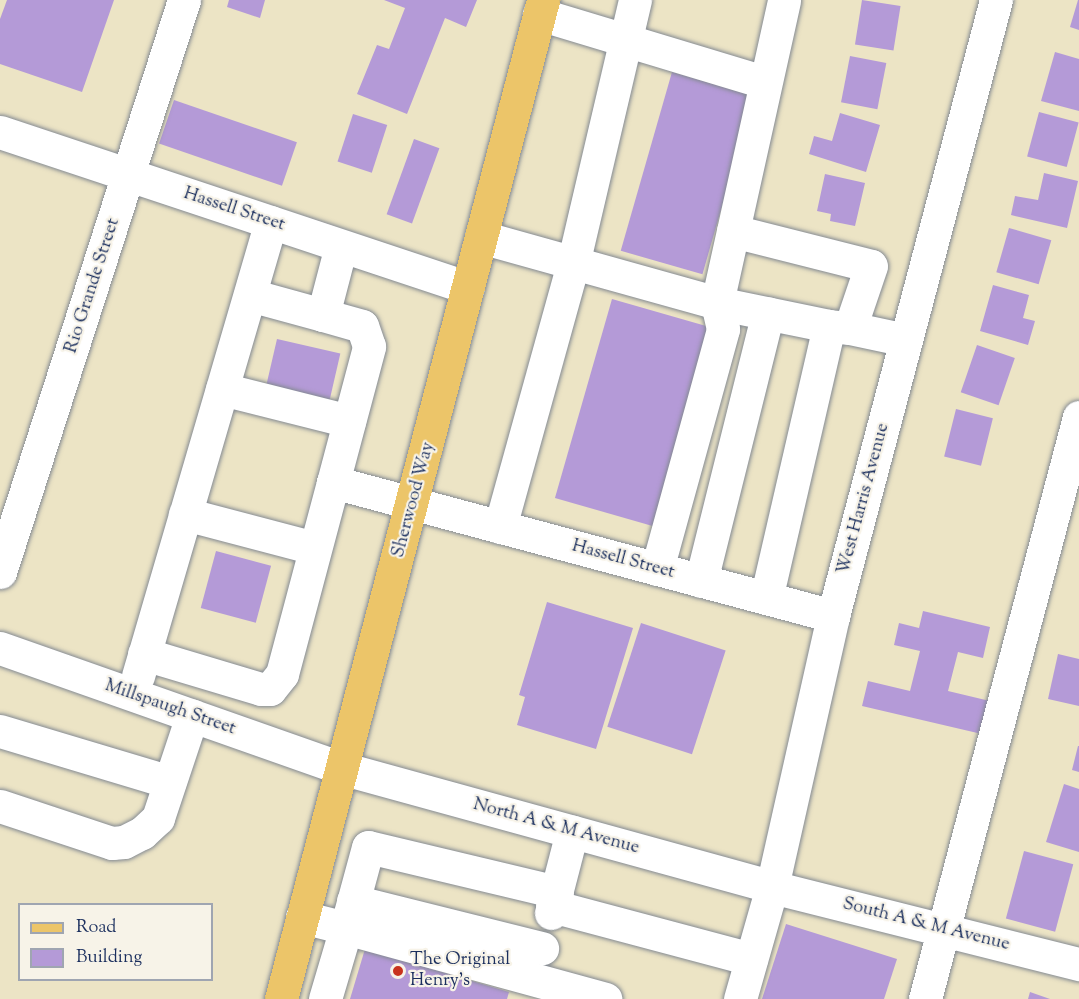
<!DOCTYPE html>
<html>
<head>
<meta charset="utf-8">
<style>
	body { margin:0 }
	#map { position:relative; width:1079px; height:999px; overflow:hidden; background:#ece4c5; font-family:"Sorts Mill Goudy",serif }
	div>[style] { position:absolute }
	.building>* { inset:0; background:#b49ad7; transform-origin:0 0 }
	.roads { filter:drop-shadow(0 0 2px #848a92) drop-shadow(0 0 2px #848a92) }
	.minor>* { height:33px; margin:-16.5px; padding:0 16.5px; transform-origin:16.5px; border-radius:16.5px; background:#fff }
	.major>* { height:33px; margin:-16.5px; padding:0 16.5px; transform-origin:16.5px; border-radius:16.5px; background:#ecc569 }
	.dots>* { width:16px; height:16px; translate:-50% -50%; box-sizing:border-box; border:3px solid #f7f3e8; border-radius:50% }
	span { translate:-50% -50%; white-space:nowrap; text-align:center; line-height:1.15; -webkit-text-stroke:4.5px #f7f3e8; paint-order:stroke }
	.street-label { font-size:18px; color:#1b2f5e }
	.poi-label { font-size:18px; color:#1b2f5e }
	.left { translate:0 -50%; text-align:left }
	.legend { position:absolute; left:18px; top:903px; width:195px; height:78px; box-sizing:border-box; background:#f7f3e8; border:2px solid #9fa5b1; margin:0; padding:8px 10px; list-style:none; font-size:18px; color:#1b2f5e }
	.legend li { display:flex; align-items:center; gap:12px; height:30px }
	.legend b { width:30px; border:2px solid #9fa5b1 }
</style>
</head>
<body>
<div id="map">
	<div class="building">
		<div style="clip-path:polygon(7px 0,114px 0,82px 92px,0 64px,0 19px)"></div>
		<div style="clip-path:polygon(229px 0,265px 0,260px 18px,227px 7px)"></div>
		<div style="clip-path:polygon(384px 0,477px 0,466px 27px,445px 18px,407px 114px,357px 94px,377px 45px,389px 49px,405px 8px)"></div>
		<div style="left:862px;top:0;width:39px;height:45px;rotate:9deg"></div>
		<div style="clip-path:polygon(1078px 0,1079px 0,1079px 30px,1070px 27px)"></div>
		<div style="clip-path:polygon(1055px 52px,1079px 59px,1079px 111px,1041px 101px)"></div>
		<div style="left:850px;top:56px;width:37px;height:47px;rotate:11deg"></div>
		<div style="left:672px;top:72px;width:85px;height:186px;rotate:16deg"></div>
		<div style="left:174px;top:100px;width:130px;height:46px;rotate:19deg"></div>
		<div style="left:1039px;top:112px;width:41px;height:46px;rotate:15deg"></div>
		<div style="clip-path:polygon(840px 113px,880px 125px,866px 172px,809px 154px,814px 136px,832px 141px)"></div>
		<div style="left:353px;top:114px;width:36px;height:50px;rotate:18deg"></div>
		<div style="left:414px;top:139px;width:27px;height:80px;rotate:20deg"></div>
		<div style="clip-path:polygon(1044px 173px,1078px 181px,1067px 228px,1011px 215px,1015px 196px,1038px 200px)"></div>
		<div style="clip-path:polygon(825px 174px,865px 183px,855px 226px,830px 221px,831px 214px,817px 211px)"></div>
		<div style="left:1009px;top:228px;width:44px;height:46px;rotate:16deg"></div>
		<div style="clip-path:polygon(993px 285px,1029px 295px,1023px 318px,1035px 321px,1028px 345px,980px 331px)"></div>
		<div style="left:612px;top:299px;width:106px;height:207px;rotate:16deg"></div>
		<div style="left:277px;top:339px;width:65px;height:57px;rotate:13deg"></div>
		<div style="left:977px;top:345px;width:40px;height:50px;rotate:19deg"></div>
		<div style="left:956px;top:409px;width:38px;height:49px;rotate:14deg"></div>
		<div style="left:216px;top:551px;width:57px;height:59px;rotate:15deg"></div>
		<div style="clip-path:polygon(547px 602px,633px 628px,596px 749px,517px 725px,525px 697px,519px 695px)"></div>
		<div style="clip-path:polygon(923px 611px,990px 627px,983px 658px,958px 652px,948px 691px,994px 702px,986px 735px,862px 706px,868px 681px,910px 691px,920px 651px,894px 645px,899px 623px,919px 628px)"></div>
		<div style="left:641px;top:623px;width:89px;height:109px;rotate:18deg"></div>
		<div style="clip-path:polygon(1058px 654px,1079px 659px,1079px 706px,1048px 699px)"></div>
		<div style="clip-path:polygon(1078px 746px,1079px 746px,1079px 772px,1072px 770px)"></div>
		<div style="clip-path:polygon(1064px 784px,1079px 789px,1079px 852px,1046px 842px)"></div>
		<div style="left:1024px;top:851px;width:51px;height:70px;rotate:15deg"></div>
		<div style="clip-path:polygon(786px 924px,897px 959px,884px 999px,762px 999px)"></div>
		<div style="clip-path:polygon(365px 949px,509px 992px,507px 999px,350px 999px)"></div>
		<div style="clip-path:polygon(1030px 992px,1050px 999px,1028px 999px)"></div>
	</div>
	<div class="roads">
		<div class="minor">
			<div style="left:539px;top:14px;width:235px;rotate:16.8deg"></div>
			<div style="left:0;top:132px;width:493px;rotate:18.4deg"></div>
			<div style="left:733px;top:231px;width:142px;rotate:14.2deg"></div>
			<div style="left:871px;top:266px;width:65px;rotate:108.7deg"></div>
			<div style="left:850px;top:328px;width:21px;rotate:-175deg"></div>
			<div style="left:481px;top:237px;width:245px;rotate:15.6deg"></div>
			<div style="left:717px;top:303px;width:114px;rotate:11.6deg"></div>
			<div style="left:829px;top:326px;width:279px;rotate:103deg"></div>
			<div style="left:250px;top:295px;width:76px;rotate:15.3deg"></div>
			<div style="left:323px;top:315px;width:71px;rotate:-75.4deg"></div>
			<div style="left:850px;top:328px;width:57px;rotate:12.1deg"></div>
			<div style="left:222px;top:389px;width:131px;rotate:14.1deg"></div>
			<div style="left:333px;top:482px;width:518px;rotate:15deg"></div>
			<div style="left:185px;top:514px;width:134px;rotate:14.7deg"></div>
			<div style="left:500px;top:527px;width:277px;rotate:-74.5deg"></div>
			<div style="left:574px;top:260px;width:267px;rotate:-76.8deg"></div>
			<div style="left:657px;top:569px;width:249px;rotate:-74.6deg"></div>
			<div style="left:723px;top:329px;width:27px;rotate:-103deg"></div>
			<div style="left:717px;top:303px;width:310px;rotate:-77.5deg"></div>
			<div style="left:0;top:572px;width:601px;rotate:-72.17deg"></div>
			<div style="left:701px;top:581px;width:276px;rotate:-76deg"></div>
			<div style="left:0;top:648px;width:361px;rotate:19.4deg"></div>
			<div style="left:341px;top:768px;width:447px;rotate:15.4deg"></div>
			<div style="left:772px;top:887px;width:317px;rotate:14.1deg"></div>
			<div style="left:144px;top:654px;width:122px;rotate:16.7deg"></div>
			<div style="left:261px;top:689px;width:9px"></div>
			<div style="left:270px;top:689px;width:19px;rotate:-51deg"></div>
			<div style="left:282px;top:674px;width:339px;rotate:-75.1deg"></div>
			<div style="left:369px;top:346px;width:21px;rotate:-109deg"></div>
			<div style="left:362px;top:326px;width:41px;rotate:-164.2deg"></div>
			<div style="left:138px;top:676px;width:473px;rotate:-73.7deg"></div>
			<div style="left:0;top:731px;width:177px;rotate:16.7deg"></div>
			<div style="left:0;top:806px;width:118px;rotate:18.3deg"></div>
			<div style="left:112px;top:843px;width:12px;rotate:-5deg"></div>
			<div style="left:124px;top:842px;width:20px;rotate:-27deg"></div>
			<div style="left:142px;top:833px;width:22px;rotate:-43deg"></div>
			<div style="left:158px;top:818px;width:108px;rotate:-71.6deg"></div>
			<div style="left:557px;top:892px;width:194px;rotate:-166.6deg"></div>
			<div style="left:368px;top:847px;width:84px;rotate:105.2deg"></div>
			<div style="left:346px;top:928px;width:269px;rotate:15.3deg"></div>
			<div style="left:353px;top:901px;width:195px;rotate:14deg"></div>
			<div style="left:552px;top:906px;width:206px;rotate:14.9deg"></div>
			<div style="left:551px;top:913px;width:84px;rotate:-75.5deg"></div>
			<div style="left:302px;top:917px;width:45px;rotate:14deg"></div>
			<div style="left:346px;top:928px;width:74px;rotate:106.5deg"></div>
			<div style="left:740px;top:999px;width:116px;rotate:-74.1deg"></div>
			<div style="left:772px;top:887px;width:278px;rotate:-77.3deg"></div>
			<div style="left:833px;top:616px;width:637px;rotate:-75.18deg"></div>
			<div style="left:925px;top:999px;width:602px;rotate:-75.18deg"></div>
		</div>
		<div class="major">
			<div style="left:281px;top:999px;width:1033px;rotate:-75.3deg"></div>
		</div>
	</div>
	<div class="dots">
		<div style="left:398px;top:971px;background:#c8321e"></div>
	</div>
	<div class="street-label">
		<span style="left:234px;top:210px;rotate:18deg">Hassell Street</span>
		<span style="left:93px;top:286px;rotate:-72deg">Rio Grande Street</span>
		<span style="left:864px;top:499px;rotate:-75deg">West Harris Avenue</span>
		<span style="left:414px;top:500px;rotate:-75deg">Sherwood Way</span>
		<span style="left:623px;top:560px;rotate:15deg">Hassell Street</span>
		<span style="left:170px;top:708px;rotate:19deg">Millspaugh Street</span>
		<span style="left:556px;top:827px;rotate:15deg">North A &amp; M Avenue</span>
		<span style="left:926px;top:925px;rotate:14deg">South A &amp; M Avenue</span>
	</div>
	<div class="poi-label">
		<span class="left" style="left:410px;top:971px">The Original<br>Henry's</span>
	</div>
	<ul class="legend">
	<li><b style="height:8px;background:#ecc569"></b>Road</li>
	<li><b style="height:16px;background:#b49ad7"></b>Building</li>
	</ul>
</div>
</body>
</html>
